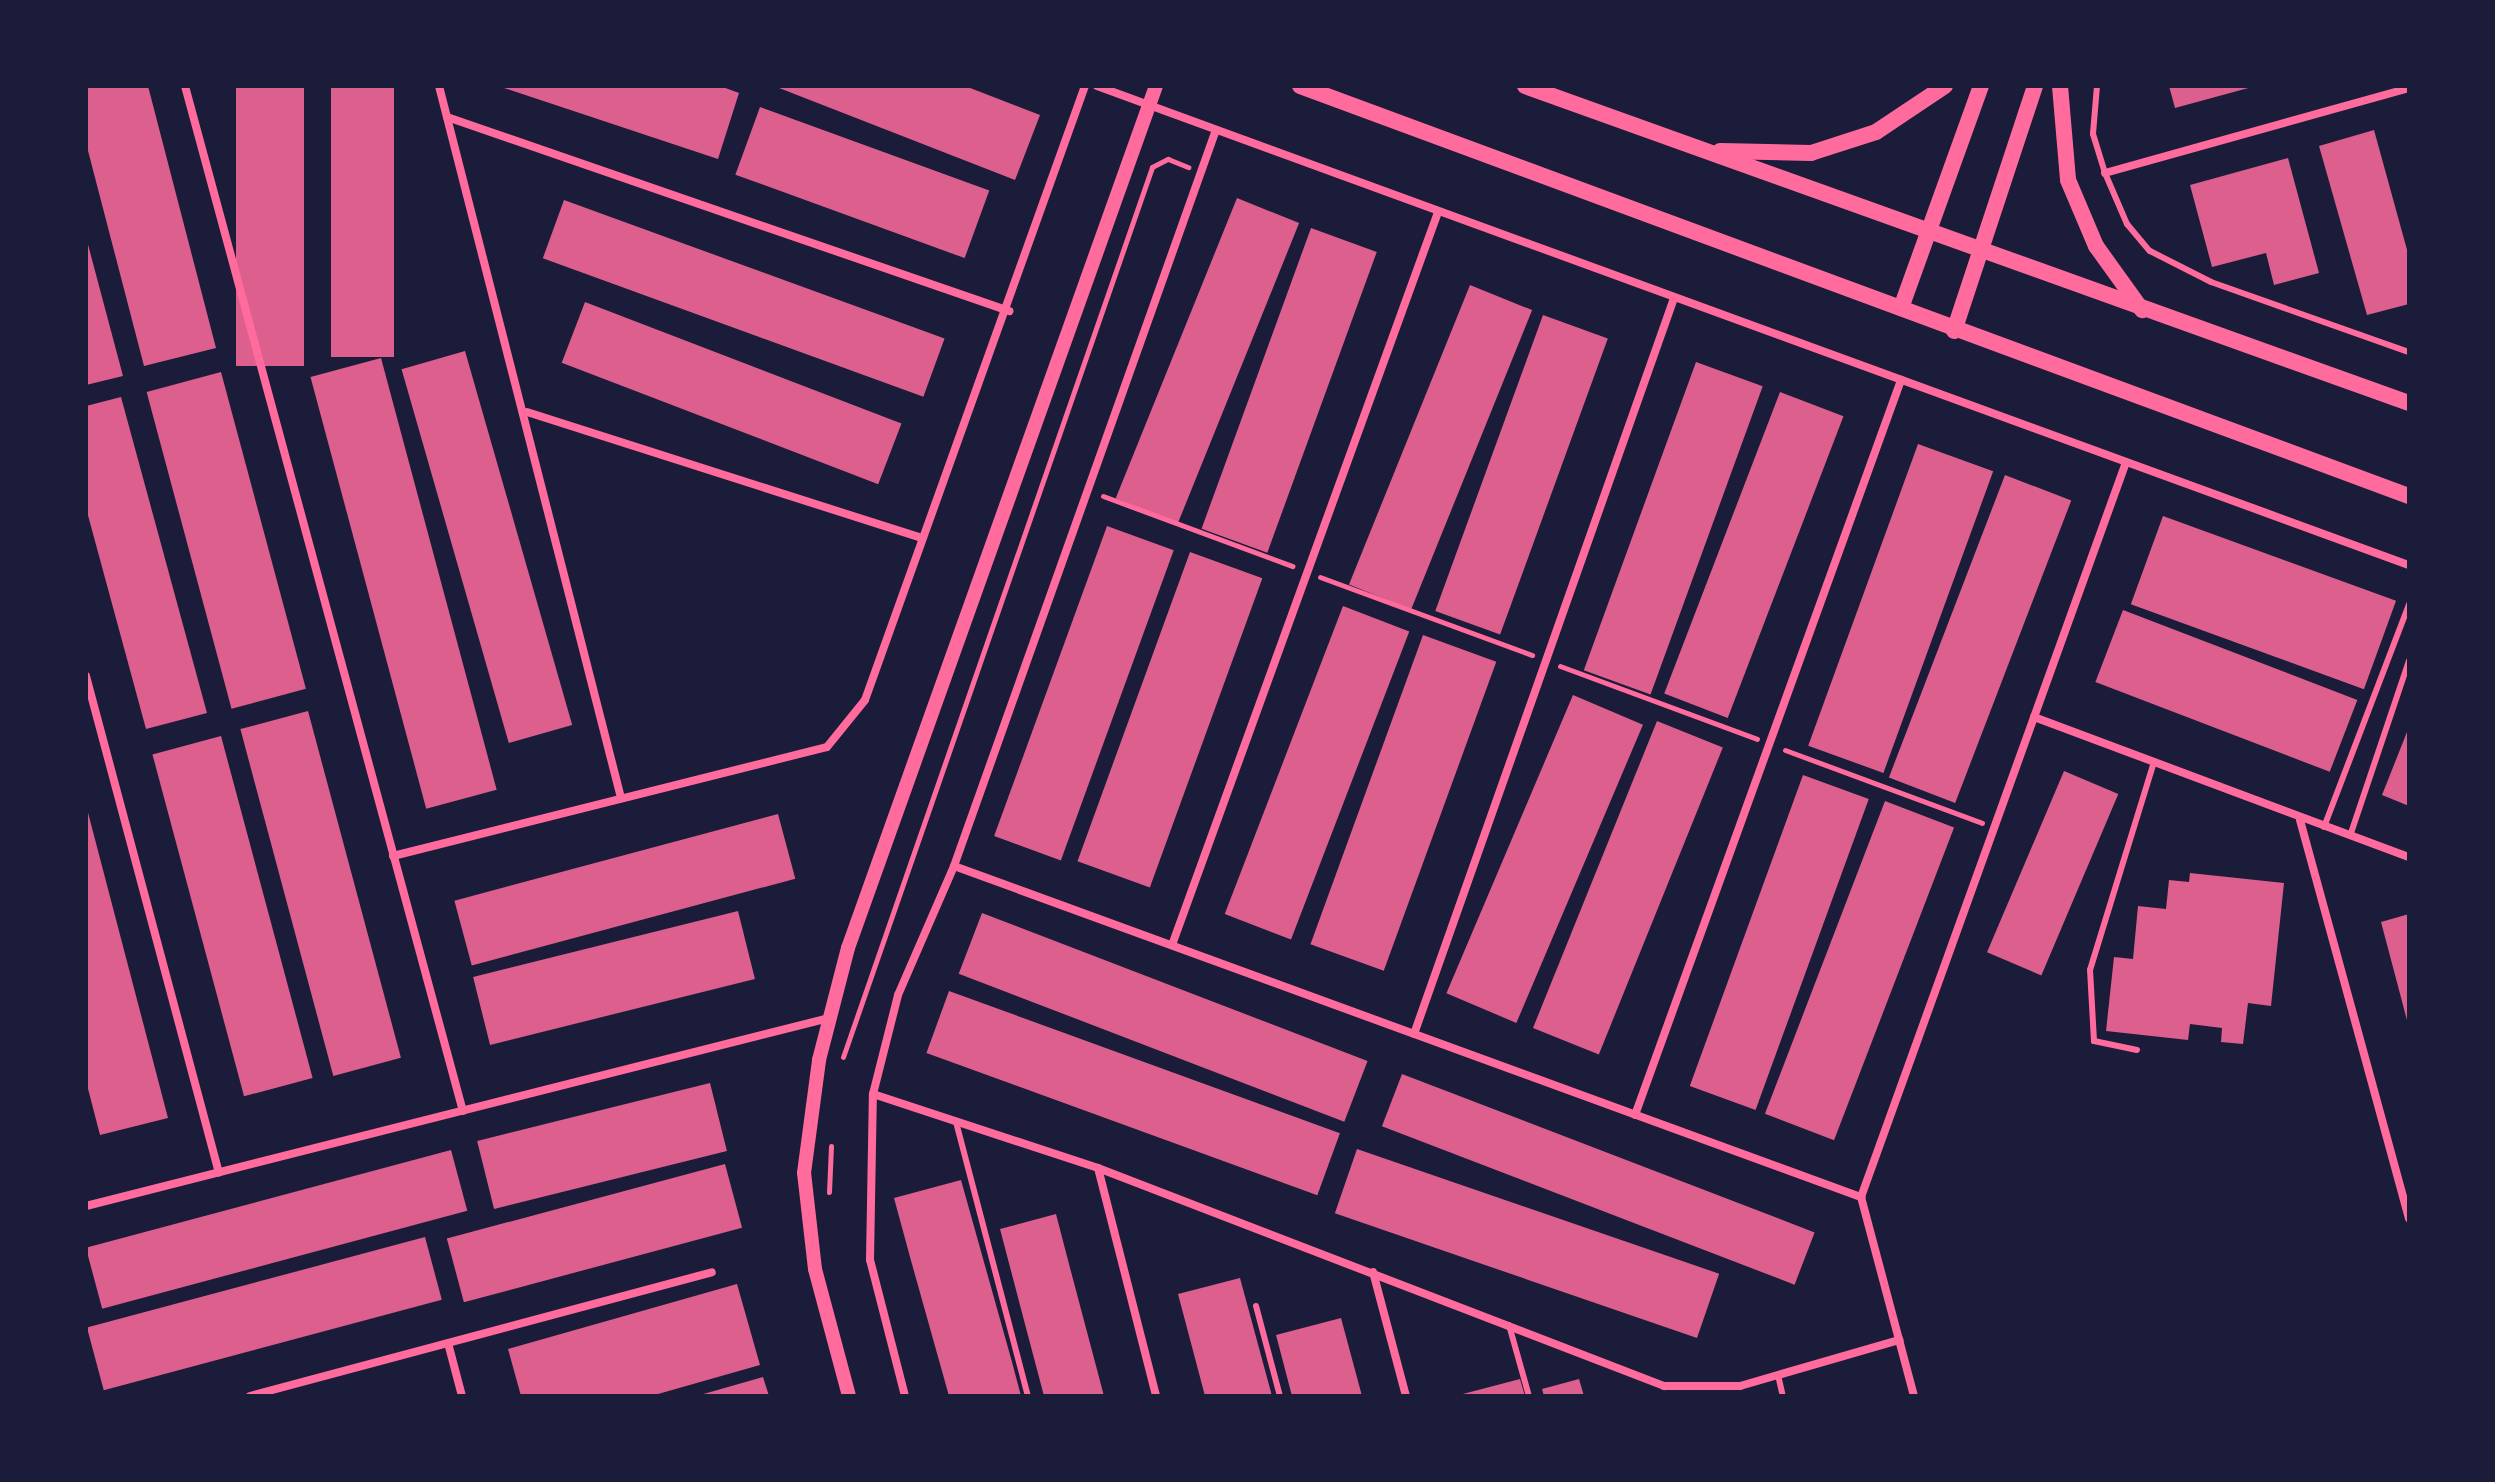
<!DOCTYPE html>
<html>
<head>
<meta charset="utf-8">
<style>
	body { margin:0 }
	#map { position:relative; width:2495px; height:1482px; overflow:hidden; background:#1b1b3a; font-family:"Asap Condensed",sans-serif }
	div>[style] { position:absolute }
	.building>* { inset:0; background:#dd5f8e; transform-origin:0 0 }
	.path>* { height:5px; margin:-2.5px; padding:0 2.5px; transform-origin:2.5px; border-radius:2.5px; background:#ff6b9d }
	.service>* { height:6px; margin:-3px; padding:0 3px; transform-origin:3px; border-radius:3px; background:#ff6b9d }
	.minor>* { height:8px; margin:-4px; padding:0 4px; transform-origin:4px; border-radius:4px; background:#ff6b9d }
	.tertiary>* { height:14px; margin:-7px; padding:0 7px; transform-origin:7px; border-radius:7px; background:#ff6b9d }
	.secondary>* { height:16px; margin:-8px; padding:0 8px; transform-origin:8px; border-radius:8px; background:#ff6b9d }
	span { translate:-50% -50%; white-space:nowrap; text-align:center; line-height:1.15; -webkit-text-stroke:6px #1b1b3a; paint-order:stroke }
	.frame { position:absolute; inset:0; border:88px solid #1b1b3a; pointer-events:none }
</style>
</head>
<body>
<div id="map">
	<div class="building">
		<div style="clip-path:polygon(86px 86px,148px 86px,216px 348px,144px 366px,86px 143px)"></div>
		<div style="left:236px;top:86px;width:68px;height:280px"></div>
		<div style="left:331px;top:86px;width:63px;height:271px"></div>
		<div style="clip-path:polygon(498px 86px,720px 86px,739px 93px,718px 159px)"></div>
		<div style="clip-path:polygon(774px 86px,965px 86px,1040px 115px,1015px 180px)"></div>
		<div style="clip-path:polygon(2169px 86px,2252px 86px,2252px 87px,2175px 108px)"></div>
		<div style="left:760px;top:107px;width:244px;height:72px;rotate:20deg"></div>
		<div style="clip-path:polygon(2374px 130px,2409px 257px,2409px 304px,2367px 315px,2319px 146px)"></div>
		<div style="clip-path:polygon(2288px 158px,2319px 273px,2274px 285px,2266px 253px,2212px 267px,2190px 185px)"></div>
		<div style="left:1237px;top:198px;width:67px;height:324px;rotate:22deg"></div>
		<div style="left:564px;top:200px;width:405px;height:62px;rotate:20deg"></div>
		<div style="left:1311px;top:228px;width:70px;height:320px;rotate:20deg"></div>
		<div style="clip-path:polygon(86px 237px,123px 376px,86px 385px)"></div>
		<div style="left:1470px;top:285px;width:67px;height:323px;rotate:22deg"></div>
		<div style="left:585px;top:302px;width:339px;height:65px;rotate:21deg"></div>
		<div style="left:1543px;top:315px;width:69px;height:315px;rotate:20deg"></div>
		<div style="left:465px;top:351px;width:389px;height:66px;rotate:74deg"></div>
		<div style="left:381px;top:358px;width:447px;height:73px;rotate:75deg"></div>
		<div style="left:1696px;top:362px;width:71px;height:328px;rotate:20deg"></div>
		<div style="left:221px;top:372px;width:328px;height:77px;rotate:75deg"></div>
		<div style="left:1780px;top:392px;width:68px;height:323px;rotate:21deg"></div>
		<div style="clip-path:polygon(121px 397px,207px 713px,146px 729px,86px 508px,86px 406px)"></div>
		<div style="left:1918px;top:444px;width:80px;height:321px;rotate:20deg"></div>
		<div style="left:2005px;top:475px;width:71px;height:324px;rotate:21deg"></div>
		<div style="left:2163px;top:516px;width:248px;height:94px;rotate:20deg"></div>
		<div style="left:1107px;top:526px;width:71px;height:330px;rotate:20deg"></div>
		<div style="left:1190px;top:552px;width:77px;height:329px;rotate:20deg"></div>
		<div style="left:1343px;top:606px;width:71px;height:330px;rotate:21deg"></div>
		<div style="left:2123px;top:610px;width:251px;height:77px;rotate:21deg"></div>
		<div style="left:1423px;top:635px;width:78px;height:329px;rotate:20deg"></div>
		<div style="left:1573px;top:695px;width:76px;height:324px;rotate:23deg"></div>
		<div style="left:308px;top:711px;width:359px;height:70px;rotate:75deg"></div>
		<div style="left:1657px;top:721px;width:71px;height:331px;rotate:22deg"></div>
		<div style="clip-path:polygon(2409px 727px,2409px 806px,2382px 795px)"></div>
		<div style="left:221px;top:736px;width:354px;height:71px;rotate:75deg"></div>
		<div style="left:2064px;top:771px;width:59px;height:197px;rotate:23deg"></div>
		<div style="left:1803px;top:775px;width:70px;height:331px;rotate:20deg"></div>
		<div style="left:1885px;top:801px;width:74px;height:335px;rotate:21deg"></div>
		<div style="clip-path:polygon(86px 805px,168px 1118px,100px 1135px,86px 1081px)"></div>
		<div style="left:778px;top:814px;width:67px;height:335px;rotate:75deg"></div>
		<div style="clip-path:polygon(2190px 873px,2284px 883px,2271px 1006px,2248px 1003px,2243px 1044px,2221px 1042px,2222px 1028px,2190px 1024px,2188px 1040px,2106px 1031px,2114px 957px,2133px 959px,2138px 906px,2166px 909px,2169px 880px,2189px 882px)"></div>
		<div style="left:738px;top:911px;width:70px;height:273px;rotate:76deg"></div>
		<div style="left:982px;top:913px;width:413px;height:65px;rotate:21deg"></div>
		<div style="clip-path:polygon(2409px 914px,2409px 1024px,2408px 1024px,2381px 922px)"></div>
		<div style="left:949px;top:991px;width:416px;height:66px;rotate:20deg"></div>
		<div style="left:1402px;top:1074px;width:442px;height:56px;rotate:21deg"></div>
		<div style="left:710px;top:1083px;width:70px;height:240px;rotate:76deg"></div>
		<div style="left:1357px;top:1149px;width:383px;height:68px;rotate:19deg"></div>
		<div style="left:451px;top:1150px;width:63px;height:378px;rotate:75deg"></div>
		<div style="left:725px;top:1164px;width:66px;height:288px;rotate:75deg"></div>
		<div style="clip-path:polygon(961px 1180px,1012px 1362px,1021px 1396px,949px 1396px,910px 1257px,894px 1198px)"></div>
		<div style="clip-path:polygon(1056px 1214px,1069px 1264px,1104px 1396px,1044px 1396px,1026px 1328px,1000px 1229px)"></div>
		<div style="left:425px;top:1237px;width:65px;height:350px;rotate:75deg"></div>
		<div style="clip-path:polygon(1240px 1278px,1272px 1396px,1205px 1396px,1178px 1294px)"></div>
		<div style="clip-path:polygon(737px 1284px,760px 1365px,651px 1396px,521px 1396px,508px 1349px)"></div>
		<div style="clip-path:polygon(1341px 1318px,1362px 1396px,1292px 1396px,1276px 1335px)"></div>
		<div style="clip-path:polygon(763px 1377px,769px 1396px,700px 1396px,700px 1395px)"></div>
		<div style="clip-path:polygon(1520px 1379px,1525px 1396px,1459px 1396px,1459px 1395px)"></div>
		<div style="clip-path:polygon(1579px 1379px,1584px 1396px,1544px 1396px,1542px 1389px)"></div>
	</div>
	<div class="path">
		<div style="left:1103px;top:496px;width:202px;rotate:20.3deg"></div>
		<div style="left:1320px;top:577px;width:226px;rotate:20.2deg"></div>
		<div style="left:1560px;top:666px;width:210px;rotate:20.3deg"></div>
		<div style="left:1785px;top:750px;width:210px;rotate:20.3deg"></div>
		<div style="left:843px;top:1057px;width:942px;rotate:-70.85deg"></div>
		<div style="left:1152px;top:167px;width:18px;rotate:-27deg"></div>
		<div style="left:1168px;top:159px;width:22px;rotate:22deg"></div>
		<div style="left:829px;top:1192px;width:46px;rotate:-87.5deg"></div>
	</div>
	<div class="service">
		<div style="left:2097px;top:86px;width:48px;rotate:94.8deg"></div>
		<div style="left:2093px;top:134px;width:41px;rotate:72.9deg"></div>
		<div style="left:2105px;top:173px;width:56px;rotate:66.7deg"></div>
		<div style="left:2127px;top:224px;width:35px;rotate:50deg"></div>
		<div style="left:2150px;top:251px;width:68px;rotate:26.9deg"></div>
		<div style="left:2211px;top:282px;width:210px;rotate:19.5deg"></div>
		<div style="left:2324px;top:827px;width:239px;rotate:-69.1deg"></div>
		<div style="left:2350px;top:836px;width:185px;rotate:-71.4deg"></div>
		<div style="left:2137px;top:1050px;width:44px;rotate:-168.2deg"></div>
		<div style="left:2094px;top:1041px;width:71px;rotate:-93.2deg"></div>
		<div style="left:2090px;top:970px;width:214px;rotate:-72.9deg"></div>
		<div style="left:956px;top:1122px;width:283px;rotate:75.3deg"></div>
		<div style="left:1256px;top:1306px;width:93px;rotate:75.1deg"></div>
		<div style="left:1509px;top:1325px;width:74px;rotate:74.3deg"></div>
		<div style="left:1778px;top:1375px;width:22px;rotate:77deg"></div>
	</div>
	<div class="minor">
		<div style="left:185px;top:86px;width:1062px;rotate:74.83deg"></div>
		<div style="left:439px;top:86px;width:735px;rotate:75.66deg"></div>
		<div style="left:1097px;top:86px;width:1397px;rotate:20.06deg"></div>
		<div style="left:447px;top:117px;width:595px;rotate:19.04deg"></div>
		<div style="left:2105px;top:173px;width:316px;rotate:-15.6deg"></div>
		<div style="left:527px;top:412px;width:415px;rotate:17.7deg"></div>
		<div style="left:86px;top:676px;width:514px;rotate:75.02deg"></div>
		<div style="left:2034px;top:717px;width:400px;rotate:20.5deg"></div>
		<div style="left:2300px;top:820px;width:413px;rotate:74.7deg"></div>
		<div style="left:393px;top:856px;width:447px;rotate:-14.1deg"></div>
		<div style="left:827px;top:747px;width:60px;rotate:-51deg"></div>
		<div style="left:865px;top:700px;width:652px;rotate:-70.29deg"></div>
		<div style="left:954px;top:866px;width:966px;rotate:20.05deg"></div>
		<div style="left:1172px;top:945px;width:780px;rotate:-70.05deg"></div>
		<div style="left:1414px;top:1034px;width:781px;rotate:-70.54deg"></div>
		<div style="left:873px;top:1094px;width:237px;rotate:18.2deg"></div>
		<div style="left:1098px;top:1168px;width:607px;rotate:21.06deg"></div>
		<div style="left:1664px;top:1386px;width:76px"></div>
		<div style="left:1740px;top:1386px;width:166px;rotate:-16.1deg"></div>
		<div style="left:1635px;top:1115px;width:782px;rotate:-70.1deg"></div>
		<div style="left:1098px;top:1168px;width:235px;rotate:75.7deg"></div>
		<div style="left:86px;top:1206px;width:766px;rotate:-14.2deg"></div>
		<div style="left:1373px;top:1272px;width:128px;rotate:75.1deg"></div>
		<div style="left:448px;top:1343px;width:55px;rotate:75.2deg"></div>
		<div style="left:250px;top:1396px;width:478px;rotate:-15deg"></div>
		<div style="left:905px;top:1396px;width:140px;rotate:-104.4deg"></div>
		<div style="left:870px;top:1260px;width:166px;rotate:-89deg"></div>
		<div style="left:873px;top:1094px;width:102px;rotate:-75.8deg"></div>
		<div style="left:898px;top:995px;width:141px;rotate:-66.5deg"></div>
		<div style="left:954px;top:866px;width:781px;rotate:-70.41deg"></div>
		<div style="left:1914px;top:1396px;width:206px;rotate:-104.9deg"></div>
		<div style="left:1861px;top:1197px;width:781px;rotate:-70.17deg"></div>
	</div>
	<div class="tertiary">
		<div style="left:849px;top:1396px;width:131px;rotate:-105deg"></div>
		<div style="left:815px;top:1269px;width:97px;rotate:-96.5deg"></div>
		<div style="left:804px;top:1173px;width:114px;rotate:-82.4deg"></div>
		<div style="left:819px;top:1060px;width:116px;rotate:-75.5deg"></div>
		<div style="left:848px;top:948px;width:915px;rotate:-70.34deg"></div>
	</div>
	<div class="secondary">
		<div style="left:1300px;top:86px;width:1182px;rotate:20.29deg"></div>
		<div style="left:1525px;top:86px;width:939px;rotate:19.73deg"></div>
		<div style="left:2060px;top:86px;width:94px;rotate:85.1deg"></div>
		<div style="left:2068px;top:180px;width:72px;rotate:67deg"></div>
		<div style="left:2096px;top:246px;width:79px;rotate:54.3deg"></div>
		<div style="left:1720px;top:151px;width:91px;rotate:1.3deg"></div>
		<div style="left:1811px;top:153px;width:68px;rotate:-17.9deg"></div>
		<div style="left:1876px;top:132px;width:83px;rotate:-33.7deg"></div>
		<div style="left:1901px;top:308px;width:236px;rotate:-70.2deg"></div>
		<div style="left:1954px;top:331px;width:258px;rotate:-71.7deg"></div>
	</div>
	<div class="frame"></div>
</div>
</body>
</html>
